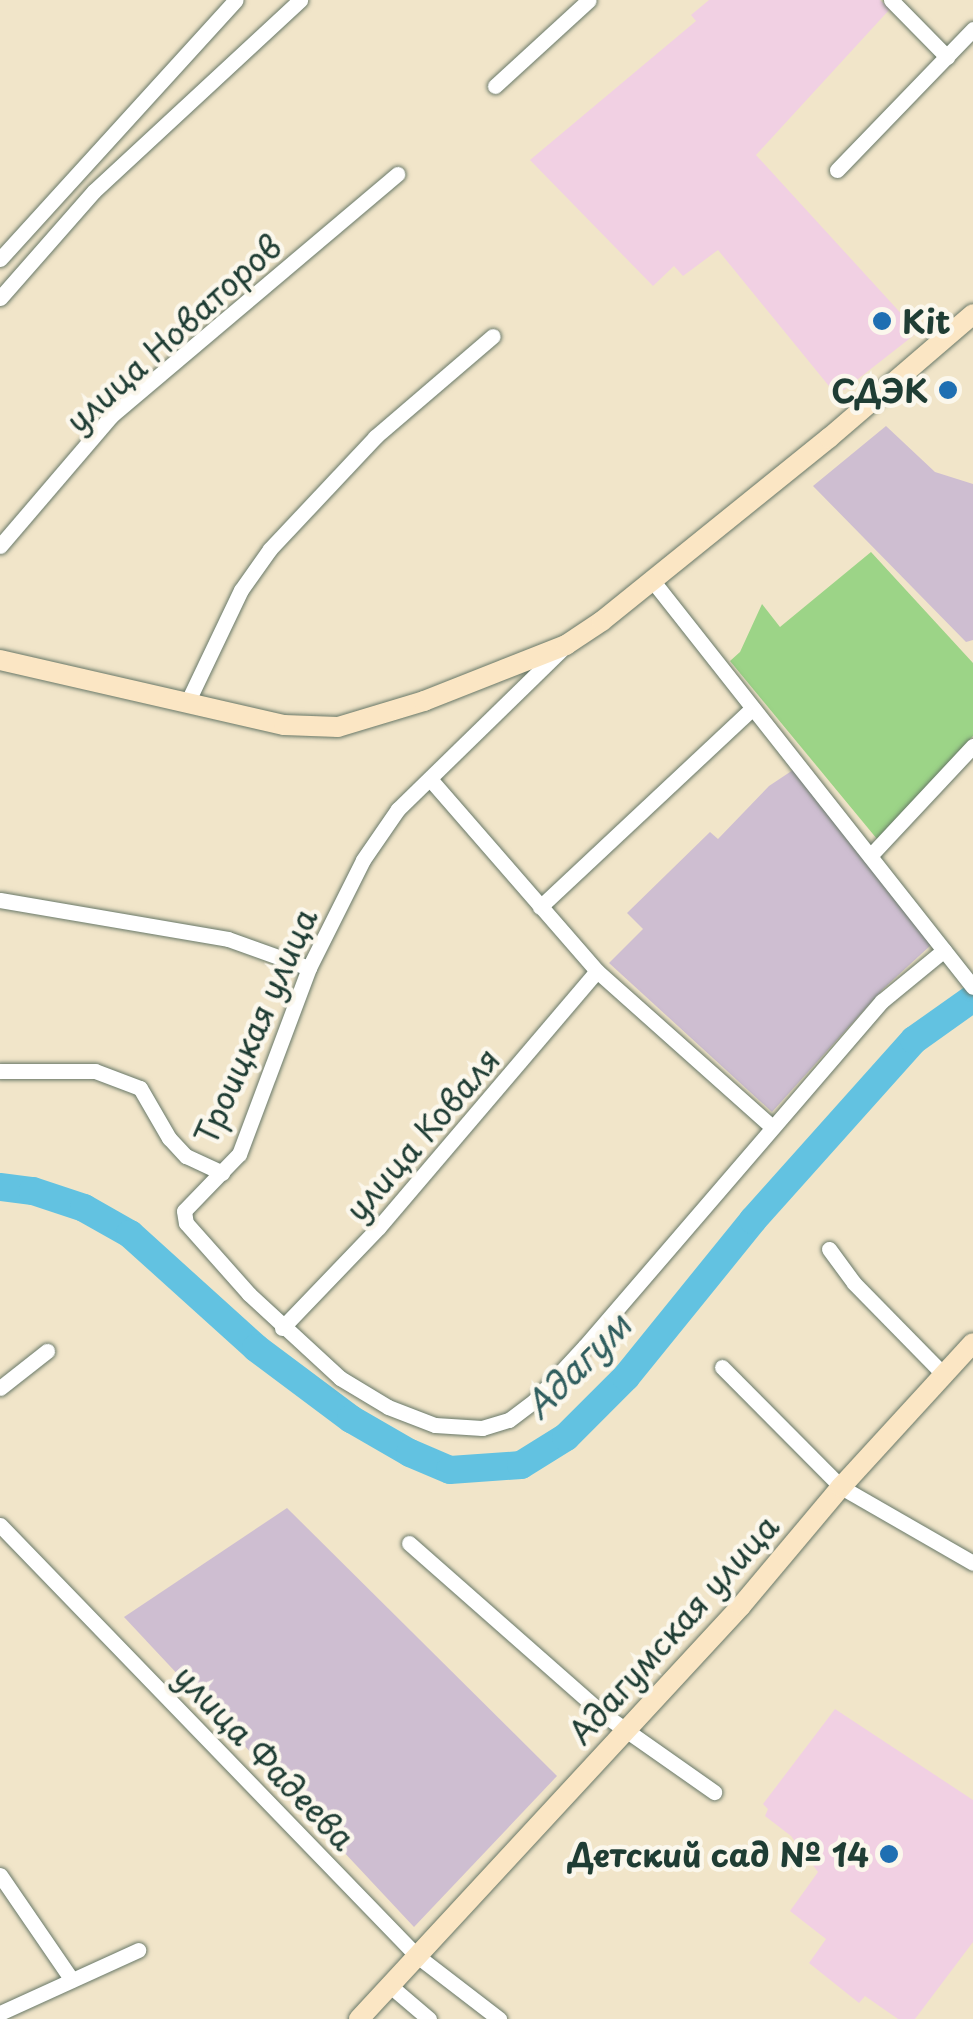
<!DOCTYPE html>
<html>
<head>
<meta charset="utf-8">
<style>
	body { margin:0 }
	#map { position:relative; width:973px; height:2019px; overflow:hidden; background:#f1e5c9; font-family:"Playpen Sans",sans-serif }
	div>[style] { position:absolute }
	.built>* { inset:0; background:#f1d0e3 }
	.industrial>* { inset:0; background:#cebed1 }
	.green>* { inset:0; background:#9cd487 }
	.river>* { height:28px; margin:-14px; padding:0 14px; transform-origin:14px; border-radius:14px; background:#62c2e1 }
	.roads { filter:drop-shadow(0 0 2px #687868) drop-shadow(0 0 2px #687868) }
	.minor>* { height:15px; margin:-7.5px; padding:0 7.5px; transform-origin:7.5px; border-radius:7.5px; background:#fff }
	.secondary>* { height:20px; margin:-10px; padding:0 10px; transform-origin:10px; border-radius:10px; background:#fbe6c4 }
	.dots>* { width:28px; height:28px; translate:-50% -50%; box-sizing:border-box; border:5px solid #fbf7ec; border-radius:50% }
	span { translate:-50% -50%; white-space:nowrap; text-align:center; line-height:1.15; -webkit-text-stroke:9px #fbf7ec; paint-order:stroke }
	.poi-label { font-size:32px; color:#1f3d34; font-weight:700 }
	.left { translate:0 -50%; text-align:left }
	.right { translate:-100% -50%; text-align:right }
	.street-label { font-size:32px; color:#1f3d34 }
	.water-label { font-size:35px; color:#305e5f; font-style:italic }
</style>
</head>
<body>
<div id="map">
	<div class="built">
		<div style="clip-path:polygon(709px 0,880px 0,890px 9px,756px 155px,918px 332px,844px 390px,833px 391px,718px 250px,683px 276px,674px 266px,653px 286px,530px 160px,696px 21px,691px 15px)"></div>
		<div style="clip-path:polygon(835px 1709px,973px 1800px,973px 1942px,915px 2019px,898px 2019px,865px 1996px,859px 2003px,809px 1963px,826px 1939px,790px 1911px,818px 1872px,791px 1836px,765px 1816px,768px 1809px,763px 1804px)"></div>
	</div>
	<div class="industrial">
		<div style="clip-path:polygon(886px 426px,935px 472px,973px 484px,973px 640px,966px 642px,813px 486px)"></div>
		<div style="clip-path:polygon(793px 770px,931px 945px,882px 990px,772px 1112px,609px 963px,643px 929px,627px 913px,710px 832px,718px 839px,769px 786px)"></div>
		<div style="clip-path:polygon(287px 1508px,557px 1776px,414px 1927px,124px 1617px)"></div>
	</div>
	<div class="green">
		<div style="clip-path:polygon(871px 552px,973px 663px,973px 736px,877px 839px,730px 661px,740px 652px,762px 604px,780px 627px)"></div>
	</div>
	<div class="river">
		<div style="left:0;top:1187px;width:33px;rotate:7deg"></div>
		<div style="left:33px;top:1191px;width:54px;rotate:18.4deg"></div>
		<div style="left:84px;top:1208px;width:53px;rotate:29.5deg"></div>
		<div style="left:130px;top:1234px;width:170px;rotate:42.1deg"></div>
		<div style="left:256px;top:1348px;width:119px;rotate:36.8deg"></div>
		<div style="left:351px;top:1419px;width:68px;rotate:30deg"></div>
		<div style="left:410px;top:1453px;width:43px;rotate:23deg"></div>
		<div style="left:450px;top:1470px;width:71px;rotate:-4deg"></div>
		<div style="left:521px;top:1465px;width:53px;rotate:-31.9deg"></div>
		<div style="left:566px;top:1437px;width:85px;rotate:-45deg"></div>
		<div style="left:626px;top:1377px;width:202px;rotate:-51deg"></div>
		<div style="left:753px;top:1220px;width:241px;rotate:-48.2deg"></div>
		<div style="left:914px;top:1040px;width:72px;rotate:-35.4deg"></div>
	</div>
	<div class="roads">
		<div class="minor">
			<div style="left:891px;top:0;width:80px;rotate:45.5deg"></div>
			<div style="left:495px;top:86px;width:127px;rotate:-42.5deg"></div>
			<div style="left:837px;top:170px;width:196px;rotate:-46deg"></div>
			<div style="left:0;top:259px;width:350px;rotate:-47.7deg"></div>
			<div style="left:0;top:298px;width:142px;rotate:-48.7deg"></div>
			<div style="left:94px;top:191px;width:281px;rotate:-42.8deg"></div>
			<div style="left:0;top:546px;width:171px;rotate:-49.5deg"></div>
			<div style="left:111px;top:416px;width:375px;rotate:-40.2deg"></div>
			<div style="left:652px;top:580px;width:518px;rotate:51.74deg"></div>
			<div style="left:563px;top:648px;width:231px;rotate:135.7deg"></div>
			<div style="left:398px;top:809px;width:62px;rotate:124.5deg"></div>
			<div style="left:363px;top:860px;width:121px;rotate:116.6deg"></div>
			<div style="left:309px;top:968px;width:199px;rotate:110.6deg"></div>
			<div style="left:239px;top:1154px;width:79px;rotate:134deg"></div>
			<div style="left:184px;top:1211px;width:12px;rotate:81deg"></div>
			<div style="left:186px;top:1223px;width:95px;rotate:48.4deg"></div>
			<div style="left:249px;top:1294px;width:124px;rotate:42.7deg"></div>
			<div style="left:340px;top:1378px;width:56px;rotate:31.1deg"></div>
			<div style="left:388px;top:1407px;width:50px;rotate:21deg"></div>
			<div style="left:435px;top:1425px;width:47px;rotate:3.7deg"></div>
			<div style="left:482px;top:1428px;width:28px;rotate:-17deg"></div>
			<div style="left:509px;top:1420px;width:31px;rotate:-37deg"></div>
			<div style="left:534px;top:1401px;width:75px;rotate:-47.2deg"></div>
			<div style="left:585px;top:1346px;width:455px;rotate:-49.3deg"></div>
			<div style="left:882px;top:1001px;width:80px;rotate:-39.4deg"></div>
			<div style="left:187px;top:703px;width:125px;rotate:-64.5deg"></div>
			<div style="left:241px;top:590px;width:50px;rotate:-54.7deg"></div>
			<div style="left:270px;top:549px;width:154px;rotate:-46.8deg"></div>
			<div style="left:375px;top:437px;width:155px;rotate:-40.6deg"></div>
			<div style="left:430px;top:779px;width:254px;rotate:49deg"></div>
			<div style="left:597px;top:971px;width:234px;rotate:41.7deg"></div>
			<div style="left:870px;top:856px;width:151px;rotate:-46.9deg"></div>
			<div style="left:0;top:900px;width:231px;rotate:9.7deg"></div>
			<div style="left:228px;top:939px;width:86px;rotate:19.7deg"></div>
			<div style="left:540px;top:907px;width:291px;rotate:-43.1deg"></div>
			<div style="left:0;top:1071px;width:95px"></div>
			<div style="left:95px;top:1071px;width:48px;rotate:20.7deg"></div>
			<div style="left:140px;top:1088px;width:58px;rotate:59.9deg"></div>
			<div style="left:169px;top:1138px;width:25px;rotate:47deg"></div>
			<div style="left:186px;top:1156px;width:40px;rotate:25deg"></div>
			<div style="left:829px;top:1249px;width:42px;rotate:53.7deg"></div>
			<div style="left:854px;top:1283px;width:129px;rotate:45.6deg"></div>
			<div style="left:282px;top:1328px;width:140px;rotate:-46.2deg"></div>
			<div style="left:379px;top:1227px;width:336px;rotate:-49.6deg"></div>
			<div style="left:722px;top:1367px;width:169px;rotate:45.2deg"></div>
			<div style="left:841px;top:1487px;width:152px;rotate:29.9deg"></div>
			<div style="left:0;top:1388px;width:60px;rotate:-38.2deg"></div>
			<div style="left:0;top:1525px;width:598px;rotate:45.95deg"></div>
			<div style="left:416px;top:1955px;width:105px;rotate:37.6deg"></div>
			<div style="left:409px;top:1543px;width:259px;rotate:41.4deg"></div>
			<div style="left:603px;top:1714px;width:136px;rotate:35.1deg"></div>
			<div style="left:0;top:1875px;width:127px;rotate:55.6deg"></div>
			<div style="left:388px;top:1984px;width:54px;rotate:40.5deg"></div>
			<div style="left:0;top:2013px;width:152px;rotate:-24.5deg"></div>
		</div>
		<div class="secondary">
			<div style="left:0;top:660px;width:291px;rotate:12.9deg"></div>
			<div style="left:284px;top:725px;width:54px;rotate:2.1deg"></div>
			<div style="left:338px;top:727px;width:90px;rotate:-16.8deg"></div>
			<div style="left:424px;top:701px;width:153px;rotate:-21.5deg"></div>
			<div style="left:566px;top:645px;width:43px;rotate:-33.7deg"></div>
			<div style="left:602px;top:621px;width:292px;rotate:-38.9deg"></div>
			<div style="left:829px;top:438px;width:190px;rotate:-40.7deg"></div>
			<div style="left:359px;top:2019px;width:563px;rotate:-47.23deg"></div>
			<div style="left:741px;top:1606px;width:155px;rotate:-50deg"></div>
			<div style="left:841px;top:1487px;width:195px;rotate:-47.5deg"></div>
		</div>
	</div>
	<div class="dots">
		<div style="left:882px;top:321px;background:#1f6fb2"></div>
		<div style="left:948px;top:390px;background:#1f6fb2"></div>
		<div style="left:889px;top:1854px;background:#1f6fb2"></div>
	</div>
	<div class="poi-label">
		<span class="left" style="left:902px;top:321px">Kit</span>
		<span class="right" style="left:928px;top:390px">СДЭК</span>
		<span class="right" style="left:869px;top:1854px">Детский сад № 14</span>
	</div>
	<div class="street-label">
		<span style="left:173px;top:333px;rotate:-42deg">улица Новаторов</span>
		<span style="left:255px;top:1026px;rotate:-66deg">Троицкая улица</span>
		<span style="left:422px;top:1134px;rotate:-49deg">улица Коваля</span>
		<span style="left:673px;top:1629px;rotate:-48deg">Адагумская улица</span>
		<span style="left:265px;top:1757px;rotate:46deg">улица Фадеева</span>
	</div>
	<div class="water-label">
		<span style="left:577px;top:1365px;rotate:-45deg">Адагум</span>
	</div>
</div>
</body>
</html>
